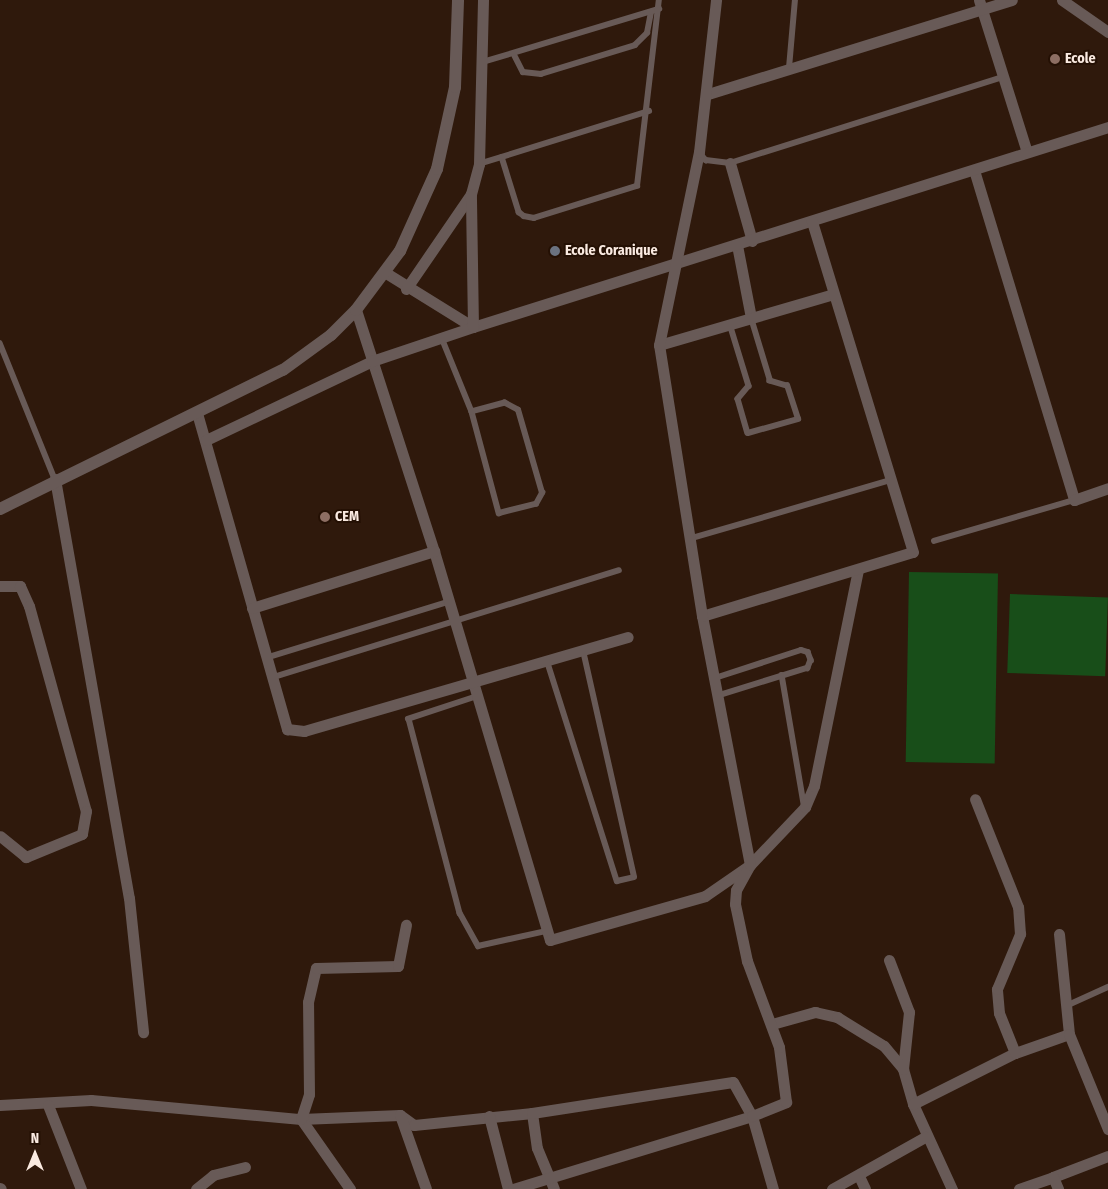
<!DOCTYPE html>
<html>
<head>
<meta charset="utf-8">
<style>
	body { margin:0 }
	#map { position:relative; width:1108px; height:1189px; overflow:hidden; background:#2f190c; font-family:"Fira Sans Condensed",sans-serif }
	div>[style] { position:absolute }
	.green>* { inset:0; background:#184e19; transform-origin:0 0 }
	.service>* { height:5.5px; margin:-2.75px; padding:0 2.75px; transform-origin:2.75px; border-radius:2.75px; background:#685a57 }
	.minor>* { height:11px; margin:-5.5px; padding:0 5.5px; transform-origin:5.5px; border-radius:5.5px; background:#685a57 }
	.tertiary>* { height:12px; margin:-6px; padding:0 6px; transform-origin:6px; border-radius:6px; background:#685a57 }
	.dots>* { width:14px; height:14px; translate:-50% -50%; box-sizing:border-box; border:2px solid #241004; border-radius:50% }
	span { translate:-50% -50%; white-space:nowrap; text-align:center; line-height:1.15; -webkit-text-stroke:4px #241004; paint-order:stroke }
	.poi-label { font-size:14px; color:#faeae1; font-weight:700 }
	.left { translate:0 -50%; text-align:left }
	.north { position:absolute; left:10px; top:1129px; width:50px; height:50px; -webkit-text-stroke:4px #241004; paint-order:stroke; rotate:0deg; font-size:14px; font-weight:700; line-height:20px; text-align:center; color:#faeae1 }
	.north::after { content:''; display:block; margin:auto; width:18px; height:22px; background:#faeae1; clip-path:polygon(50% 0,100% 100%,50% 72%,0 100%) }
</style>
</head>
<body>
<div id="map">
	<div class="green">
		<div style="left:909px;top:572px;width:89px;height:190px;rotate:1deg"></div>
		<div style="left:1010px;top:594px;width:98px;height:79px;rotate:2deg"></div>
	</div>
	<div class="service">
		<div style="left:515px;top:56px;width:18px;rotate:63deg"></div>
		<div style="left:523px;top:72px;width:18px;rotate:6deg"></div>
		<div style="left:541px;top:74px;width:98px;rotate:-17.1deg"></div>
		<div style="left:635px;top:45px;width:17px;rotate:-45deg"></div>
		<div style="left:647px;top:33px;width:21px;rotate:-79deg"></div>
		<div style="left:483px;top:62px;width:184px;rotate:-16.8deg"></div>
		<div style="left:789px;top:68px;width:68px;rotate:-85deg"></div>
		<div style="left:699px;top:152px;width:11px;rotate:49deg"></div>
		<div style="left:706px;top:160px;width:24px;rotate:7deg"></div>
		<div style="left:730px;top:163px;width:286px;rotate:-17.5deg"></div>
		<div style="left:502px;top:157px;width:58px;rotate:72.8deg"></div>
		<div style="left:519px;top:212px;width:6px;rotate:39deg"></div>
		<div style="left:524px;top:216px;width:10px;rotate:11deg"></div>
		<div style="left:534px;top:218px;width:108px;rotate:-17.3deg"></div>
		<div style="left:637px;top:186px;width:187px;rotate:-83.3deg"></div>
		<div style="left:479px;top:164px;width:178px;rotate:-17.3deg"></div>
		<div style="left:730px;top:324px;width:65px;rotate:73deg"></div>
		<div style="left:749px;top:386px;width:17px;rotate:130deg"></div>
		<div style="left:738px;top:399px;width:35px;rotate:74deg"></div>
		<div style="left:748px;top:433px;width:52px;rotate:-15.6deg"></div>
		<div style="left:798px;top:419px;width:35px;rotate:-108deg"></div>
		<div style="left:787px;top:386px;width:18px;rotate:-164deg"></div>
		<div style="left:770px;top:381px;width:66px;rotate:-106.8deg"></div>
		<div style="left:442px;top:338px;width:80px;rotate:67.9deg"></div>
		<div style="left:472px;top:412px;width:105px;rotate:75deg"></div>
		<div style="left:499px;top:513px;width:38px;rotate:-14deg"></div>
		<div style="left:536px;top:504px;width:13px;rotate:-61deg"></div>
		<div style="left:542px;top:493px;width:86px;rotate:-106.1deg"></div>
		<div style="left:518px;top:410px;width:15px;rotate:-152deg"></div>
		<div style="left:505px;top:403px;width:34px;rotate:165deg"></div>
		<div style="left:0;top:343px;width:147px;rotate:68deg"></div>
		<div style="left:689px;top:539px;width:210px;rotate:-16.3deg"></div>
		<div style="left:934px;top:541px;width:146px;rotate:-16.3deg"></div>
		<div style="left:266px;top:658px;width:190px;rotate:-17.1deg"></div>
		<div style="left:547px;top:660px;width:232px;rotate:72.4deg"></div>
		<div style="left:617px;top:881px;width:17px;rotate:-13deg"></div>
		<div style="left:634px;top:877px;width:233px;rotate:-102.7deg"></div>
		<div style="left:782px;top:675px;width:131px;rotate:80.3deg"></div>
		<div style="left:271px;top:678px;width:364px;rotate:-17.2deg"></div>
		<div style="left:715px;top:678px;width:90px;rotate:-18deg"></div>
		<div style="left:801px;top:650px;width:7px;rotate:16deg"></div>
		<div style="left:808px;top:652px;width:9px;rotate:69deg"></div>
		<div style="left:811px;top:660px;width:9px;rotate:111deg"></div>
		<div style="left:808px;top:668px;width:94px;rotate:162.7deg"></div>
		<div style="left:476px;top:697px;width:71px;rotate:161.8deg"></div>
		<div style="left:409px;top:719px;width:201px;rotate:75.3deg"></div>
		<div style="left:460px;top:913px;width:38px;rotate:61deg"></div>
		<div style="left:478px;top:946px;width:70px;rotate:-12.4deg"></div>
		<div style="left:1066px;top:1006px;width:46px;rotate:-24.3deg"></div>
	</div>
	<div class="minor">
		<div style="left:979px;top:0;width:159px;rotate:72.5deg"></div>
		<div style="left:1062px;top:0;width:56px;rotate:34.8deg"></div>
		<div style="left:708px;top:94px;width:318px;rotate:-17.2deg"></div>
		<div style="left:730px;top:163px;width:81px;rotate:74.2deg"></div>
		<div style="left:974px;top:170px;width:345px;rotate:73.1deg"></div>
		<div style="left:1074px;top:500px;width:36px;rotate:-19deg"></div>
		<div style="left:737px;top:245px;width:74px;rotate:79.1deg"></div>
		<div style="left:386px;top:273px;width:102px;rotate:31.8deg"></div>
		<div style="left:473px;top:327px;width:666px;rotate:-17.48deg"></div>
		<div style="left:406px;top:289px;width:115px;rotate:-55.6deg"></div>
		<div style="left:471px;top:194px;width:31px;rotate:-75deg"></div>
		<div style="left:479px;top:164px;width:164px;rotate:-88.6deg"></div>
		<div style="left:356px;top:310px;width:253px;rotate:72.1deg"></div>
		<div style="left:434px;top:551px;width:406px;rotate:73.4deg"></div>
		<div style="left:550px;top:940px;width:161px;rotate:-15.8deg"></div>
		<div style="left:705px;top:896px;width:55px;rotate:-34.6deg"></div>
		<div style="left:750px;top:865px;width:80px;rotate:-46.5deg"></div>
		<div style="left:805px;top:807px;width:23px;rotate:-67deg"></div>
		<div style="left:814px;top:786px;width:221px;rotate:-78.5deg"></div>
		<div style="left:659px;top:345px;width:181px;rotate:-16.3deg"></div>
		<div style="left:197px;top:413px;width:329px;rotate:74.1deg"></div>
		<div style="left:287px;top:729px;width:17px;rotate:7deg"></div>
		<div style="left:304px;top:731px;width:337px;rotate:-16.2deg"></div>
		<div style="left:206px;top:440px;width:184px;rotate:-25.4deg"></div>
		<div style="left:372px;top:361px;width:107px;rotate:-18.6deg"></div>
		<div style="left:473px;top:327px;width:133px;rotate:-90.9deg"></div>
		<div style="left:55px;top:479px;width:425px;rotate:80deg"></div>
		<div style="left:129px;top:898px;width:135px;rotate:84deg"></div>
		<div style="left:0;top:586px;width:20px"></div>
		<div style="left:20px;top:586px;width:22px;rotate:66deg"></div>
		<div style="left:29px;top:606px;width:213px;rotate:74.5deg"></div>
		<div style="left:86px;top:811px;width:23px;rotate:100deg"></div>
		<div style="left:82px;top:834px;width:61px;rotate:157.7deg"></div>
		<div style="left:26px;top:857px;width:33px;rotate:-141deg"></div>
		<div style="left:252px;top:608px;width:191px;rotate:-17.4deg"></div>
		<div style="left:702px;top:616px;width:220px;rotate:-16.9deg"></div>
		<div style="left:913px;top:552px;width:346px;rotate:-107deg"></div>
		<div style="left:1059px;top:934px;width:100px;rotate:84.3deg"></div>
		<div style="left:889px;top:960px;width:56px;rotate:69deg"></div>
		<div style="left:909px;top:1012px;width:57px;rotate:96deg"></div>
		<div style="left:903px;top:1069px;width:36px;rotate:74deg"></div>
		<div style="left:913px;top:1104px;width:94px;rotate:65.4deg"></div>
		<div style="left:772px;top:1024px;width:45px;rotate:-15.6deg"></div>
		<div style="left:815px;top:1012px;width:23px;rotate:13deg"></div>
		<div style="left:837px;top:1017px;width:55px;rotate:31.7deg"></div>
		<div style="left:884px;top:1046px;width:30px;rotate:50deg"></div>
		<div style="left:1015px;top:1053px;width:57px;rotate:-19.4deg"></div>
		<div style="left:1069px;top:1034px;width:103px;rotate:67.7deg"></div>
		<div style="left:913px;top:1104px;width:114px;rotate:-26.6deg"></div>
		<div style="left:1015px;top:1053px;width:43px;rotate:-111.8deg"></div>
		<div style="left:999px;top:1013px;width:24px;rotate:-95deg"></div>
		<div style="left:997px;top:989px;width:60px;rotate:-67.3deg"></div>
		<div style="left:1020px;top:934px;width:27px;rotate:-94deg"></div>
		<div style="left:1018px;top:907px;width:116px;rotate:-111.7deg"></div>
		<div style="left:0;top:1105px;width:91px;rotate:-3.1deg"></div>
		<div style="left:91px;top:1100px;width:211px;rotate:5.2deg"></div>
		<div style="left:301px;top:1119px;width:99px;rotate:-2.3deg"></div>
		<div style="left:400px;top:1115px;width:17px;rotate:36deg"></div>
		<div style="left:414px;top:1125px;width:119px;rotate:-5.8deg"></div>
		<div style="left:532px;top:1113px;width:35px;rotate:82deg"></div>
		<div style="left:537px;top:1148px;width:44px;rotate:67.5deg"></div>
		<div style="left:48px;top:1105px;width:90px;rotate:68.6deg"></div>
		<div style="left:532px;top:1113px;width:203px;rotate:-8.8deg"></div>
		<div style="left:733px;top:1082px;width:39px;rotate:61deg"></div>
		<div style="left:752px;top:1116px;width:76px;rotate:74deg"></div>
		<div style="left:400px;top:1115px;width:78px;rotate:70.6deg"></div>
		<div style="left:489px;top:1116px;width:75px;rotate:75.4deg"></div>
		<div style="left:859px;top:1176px;width:14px;rotate:65deg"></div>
		<div style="left:1053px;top:1177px;width:59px;rotate:-20.9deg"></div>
		<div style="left:0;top:1188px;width:1px;rotate:45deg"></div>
		<div style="left:196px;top:1189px;width:22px;rotate:-39deg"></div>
		<div style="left:213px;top:1175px;width:33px;rotate:-14deg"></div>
		<div style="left:350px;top:1189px;width:85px;rotate:-125deg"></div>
		<div style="left:301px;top:1119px;width:26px;rotate:-72deg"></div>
		<div style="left:309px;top:1094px;width:92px;rotate:-90.6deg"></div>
		<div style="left:308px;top:1002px;width:35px;rotate:-77deg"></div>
		<div style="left:316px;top:968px;width:82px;rotate:-1.4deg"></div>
		<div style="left:398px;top:966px;width:42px;rotate:-79deg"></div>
		<div style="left:513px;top:1189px;width:250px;rotate:-17deg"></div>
		<div style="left:752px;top:1116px;width:37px;rotate:-22deg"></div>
		<div style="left:786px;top:1102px;width:55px;rotate:-97.3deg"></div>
		<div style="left:779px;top:1047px;width:92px;rotate:-110.4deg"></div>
		<div style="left:747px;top:961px;width:58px;rotate:-101.9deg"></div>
		<div style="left:735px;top:904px;width:14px;rotate:-86deg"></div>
		<div style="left:736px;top:890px;width:29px;rotate:-61deg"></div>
		<div style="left:750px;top:865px;width:254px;rotate:-100.9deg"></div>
		<div style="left:702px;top:616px;width:274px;rotate:-99deg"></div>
		<div style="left:659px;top:345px;width:197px;rotate:-78.3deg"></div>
		<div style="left:699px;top:152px;width:153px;rotate:-83.6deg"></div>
		<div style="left:832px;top:1189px;width:107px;rotate:-29.2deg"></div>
		<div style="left:1019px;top:1189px;width:36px;rotate:-19deg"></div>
		<div style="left:1053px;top:1177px;width:13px;rotate:67deg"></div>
	</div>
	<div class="tertiary">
		<div style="left:0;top:509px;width:315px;rotate:-26.2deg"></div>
		<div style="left:283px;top:370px;width:59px;rotate:-36.1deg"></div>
		<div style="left:331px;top:335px;width:35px;rotate:-45deg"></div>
		<div style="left:356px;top:310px;width:74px;rotate:-53.3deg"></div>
		<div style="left:400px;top:251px;width:90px;rotate:-65.7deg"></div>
		<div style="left:437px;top:169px;width:84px;rotate:-77.6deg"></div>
		<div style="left:455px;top:87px;width:87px;rotate:-88deg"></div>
	</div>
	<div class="dots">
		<div style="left:1055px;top:59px;background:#8d6e63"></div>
		<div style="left:555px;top:251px;background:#6b7280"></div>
		<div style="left:325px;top:517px;background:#8d6e63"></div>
	</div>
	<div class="poi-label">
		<span class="left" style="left:1065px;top:59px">Ecole</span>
		<span class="left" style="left:565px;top:251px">Ecole Coranique</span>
		<span class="left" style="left:335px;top:517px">CEM</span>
	</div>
	<div class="north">N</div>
</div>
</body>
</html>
